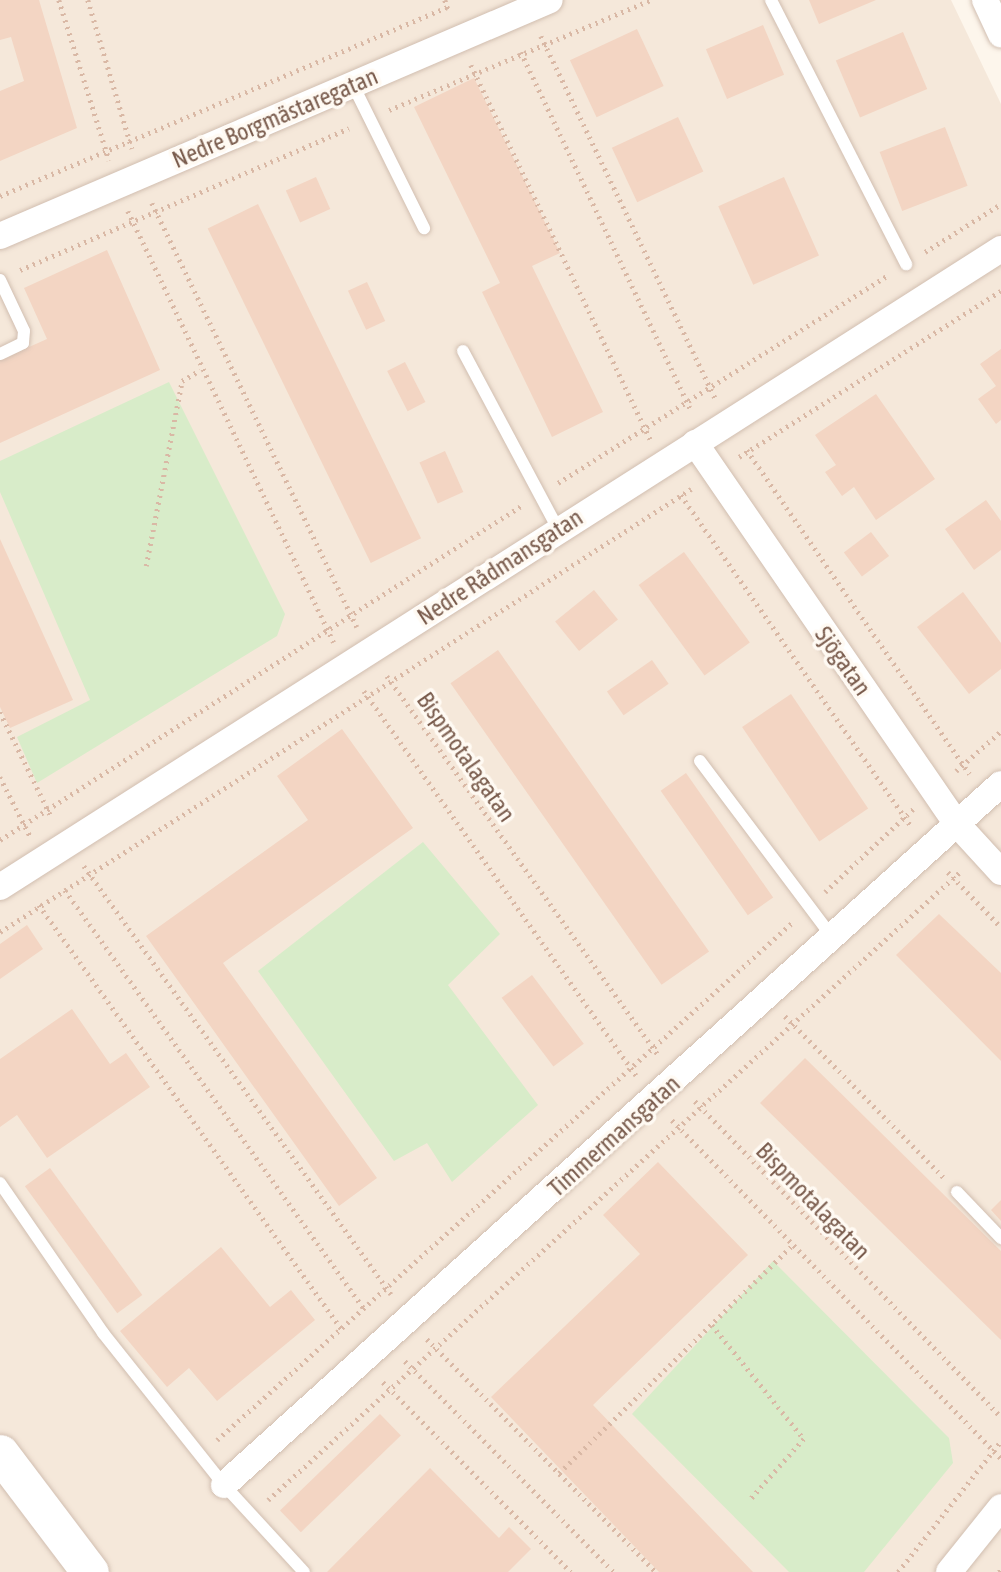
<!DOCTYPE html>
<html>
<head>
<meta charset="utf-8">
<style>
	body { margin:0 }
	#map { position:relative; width:1001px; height:1572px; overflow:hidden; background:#fdf6ec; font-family:"Asap Condensed",sans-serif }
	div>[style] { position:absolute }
	.residential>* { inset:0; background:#f5e8da }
	.green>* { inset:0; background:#d8ecc9 }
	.building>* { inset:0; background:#f3d5c3; transform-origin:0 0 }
	.path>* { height:4.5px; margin-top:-2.25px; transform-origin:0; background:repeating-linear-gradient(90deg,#d9b8a5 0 2px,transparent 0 7px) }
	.roads { filter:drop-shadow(0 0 2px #d1beb0) drop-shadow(0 0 2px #d1beb0) }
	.lane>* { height:12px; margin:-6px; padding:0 6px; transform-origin:6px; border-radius:6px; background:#fff }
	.street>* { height:26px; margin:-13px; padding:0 13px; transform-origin:13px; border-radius:13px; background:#fff }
	.secondary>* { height:37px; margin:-18.5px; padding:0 18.5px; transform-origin:18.5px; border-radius:18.5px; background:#fff }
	span { translate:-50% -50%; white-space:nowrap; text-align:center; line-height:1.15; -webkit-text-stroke:7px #fffaf3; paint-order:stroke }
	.street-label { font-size:24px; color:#7a5c4d }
</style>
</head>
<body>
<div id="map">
	<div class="residential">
		<div style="clip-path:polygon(0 0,951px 0,1001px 104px,1001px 1572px,0 1572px)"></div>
	</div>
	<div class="green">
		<div style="clip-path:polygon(169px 382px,285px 614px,277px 636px,37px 783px,17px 737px,90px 700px,0 492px,0 461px)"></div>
		<div style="clip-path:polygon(423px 842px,500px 934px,448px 985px,538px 1105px,452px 1182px,427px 1143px,394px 1161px,258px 971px)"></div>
		<div style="clip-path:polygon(773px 1261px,949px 1438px,953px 1463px,864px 1572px,789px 1572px,632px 1414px)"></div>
	</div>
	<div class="building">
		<div style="clip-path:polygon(0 0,39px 0,77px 128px,0 161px,0 91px,24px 81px,11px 37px,0 40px)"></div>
		<div style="clip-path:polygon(809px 0,876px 0,819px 24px)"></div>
		<div style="left:763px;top:25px;width:54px;height:62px;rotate:67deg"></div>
		<div style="left:637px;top:29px;width:63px;height:74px;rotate:65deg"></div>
		<div style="left:903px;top:32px;width:62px;height:73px;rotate:67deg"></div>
		<div style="clip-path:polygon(474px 78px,560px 253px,532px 266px,603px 412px,552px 437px,482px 292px,500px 283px,414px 107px)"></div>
		<div style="left:678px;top:117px;width:60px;height:73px;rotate:65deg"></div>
		<div style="left:945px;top:127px;width:63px;height:70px;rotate:69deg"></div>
		<div style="left:316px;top:177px;width:35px;height:33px;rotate:66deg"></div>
		<div style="left:784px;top:177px;width:86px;height:72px;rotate:66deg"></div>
		<div style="left:258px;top:204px;width:372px;height:56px;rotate:64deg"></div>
		<div style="clip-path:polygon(107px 250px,160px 370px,0 443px,0 360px,47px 339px,24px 288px)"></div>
		<div style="left:367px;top:282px;width:43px;height:21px;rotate:65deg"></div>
		<div style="clip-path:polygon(1001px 349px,1001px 420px,996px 424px,978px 399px,996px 386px,980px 364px)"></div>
		<div style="left:405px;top:362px;width:45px;height:20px;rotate:63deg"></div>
		<div style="clip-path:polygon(876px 394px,935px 479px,876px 520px,854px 487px,842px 496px,825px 472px,836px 465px,815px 435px)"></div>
		<div style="left:445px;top:451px;width:45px;height:28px;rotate:66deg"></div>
		<div style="clip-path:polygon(986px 500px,1001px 521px,1001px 550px,974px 570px,945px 529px)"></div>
		<div style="left:871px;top:532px;width:30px;height:34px;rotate:53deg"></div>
		<div style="clip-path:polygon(0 539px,73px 700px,10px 728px,0 707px)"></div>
		<div style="left:684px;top:552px;width:112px;height:56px;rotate:54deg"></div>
		<div style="left:594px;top:590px;width:38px;height:50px;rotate:51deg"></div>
		<div style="clip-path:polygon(963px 592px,1001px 643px,1001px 669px,969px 694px,917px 627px)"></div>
		<div style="left:498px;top:650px;width:368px;height:58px;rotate:55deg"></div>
		<div style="left:652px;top:660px;width:29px;height:55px;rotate:55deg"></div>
		<div style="left:791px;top:694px;width:138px;height:59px;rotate:56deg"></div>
		<div style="clip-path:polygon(342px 729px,413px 828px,223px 963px,377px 1178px,339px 1206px,146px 936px,308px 820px,277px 776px)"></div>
		<div style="left:686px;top:773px;width:152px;height:31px;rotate:55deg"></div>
		<div style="clip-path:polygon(939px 914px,1001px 973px,1001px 1061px,896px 955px)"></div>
		<div style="clip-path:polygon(27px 925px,43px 949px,0 979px,0 944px)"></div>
		<div style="left:532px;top:975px;width:86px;height:38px;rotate:53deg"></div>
		<div style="clip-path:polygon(72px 1009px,110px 1064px,126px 1053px,150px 1087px,47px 1158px,17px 1115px,0 1127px,0 1059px)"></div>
		<div style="clip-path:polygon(805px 1058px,1001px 1251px,1001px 1340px,760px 1103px)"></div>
		<div style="clip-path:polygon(658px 1162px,748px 1255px,593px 1405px,753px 1572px,659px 1572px,491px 1397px,640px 1254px,603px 1215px)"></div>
		<div style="left:50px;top:1168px;width:157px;height:31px;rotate:54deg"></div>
		<div style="clip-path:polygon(1001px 1200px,1001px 1221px,991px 1210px)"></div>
		<div style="clip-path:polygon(221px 1247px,270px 1307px,291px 1290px,315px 1320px,217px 1401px,189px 1368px,167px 1387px,120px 1331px)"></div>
		<div style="left:380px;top:1414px;width:30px;height:139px;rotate:46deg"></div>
		<div style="clip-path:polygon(430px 1468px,499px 1538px,509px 1527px,531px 1549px,508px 1572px,327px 1572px)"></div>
	</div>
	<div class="path">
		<div style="left:59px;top:0;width:168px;rotate:72.6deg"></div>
		<div style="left:88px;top:0;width:155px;rotate:73.5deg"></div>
		<div style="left:445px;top:0;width:13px;rotate:72deg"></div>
		<div style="left:541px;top:36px;width:402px;rotate:64.3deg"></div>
		<div style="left:521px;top:52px;width:396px;rotate:64.6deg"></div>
		<div style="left:471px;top:65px;width:415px;rotate:64.4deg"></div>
		<div style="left:389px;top:110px;width:284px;rotate:-22.8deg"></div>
		<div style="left:0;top:196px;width:485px;rotate:-22.9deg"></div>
		<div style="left:152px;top:203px;width:471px;rotate:64.2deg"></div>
		<div style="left:128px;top:211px;width:478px;rotate:64.5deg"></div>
		<div style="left:925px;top:252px;width:90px;rotate:-32.3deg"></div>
		<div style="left:20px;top:270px;width:358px;rotate:-23.3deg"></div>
		<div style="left:747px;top:450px;width:393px;rotate:55.5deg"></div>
		<div style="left:739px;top:457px;width:310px;rotate:-32.4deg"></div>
		<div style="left:558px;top:483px;width:390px;rotate:-32.2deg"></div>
		<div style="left:681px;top:495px;width:404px;rotate:55.2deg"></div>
		<div style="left:146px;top:566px;width:188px;rotate:-79deg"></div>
		<div style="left:182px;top:381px;width:21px;rotate:-31deg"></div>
		<div style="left:387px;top:676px;width:467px;rotate:54.4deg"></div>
		<div style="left:364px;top:691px;width:471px;rotate:54.7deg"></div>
		<div style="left:0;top:712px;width:118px;rotate:63.9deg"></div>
		<div style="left:956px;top:771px;width:60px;rotate:-41.6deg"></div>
		<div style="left:0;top:777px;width:66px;rotate:63deg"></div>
		<div style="left:0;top:840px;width:619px;rotate:-32.66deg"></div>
		<div style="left:84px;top:866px;width:527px;rotate:54.35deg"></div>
		<div style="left:948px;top:872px;width:76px;rotate:46.1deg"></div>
		<div style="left:65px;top:890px;width:516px;rotate:54.46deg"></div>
		<div style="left:825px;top:892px;width:121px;rotate:-43.3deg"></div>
		<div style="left:39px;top:905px;width:523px;rotate:54.49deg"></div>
		<div style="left:0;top:932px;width:821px;rotate:-32.66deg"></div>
		<div style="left:785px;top:1016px;width:226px;rotate:45.5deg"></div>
		<div style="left:695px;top:1101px;width:440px;rotate:45.9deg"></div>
		<div style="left:672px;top:1120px;width:472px;rotate:45.8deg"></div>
		<div style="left:712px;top:1325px;width:146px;rotate:51.1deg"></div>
		<div style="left:804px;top:1439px;width:81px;rotate:131.5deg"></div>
		<div style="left:427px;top:1339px;width:327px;rotate:45.5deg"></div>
		<div style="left:405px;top:1361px;width:297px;rotate:45.3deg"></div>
		<div style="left:383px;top:1382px;width:267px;rotate:45.3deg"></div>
		<div style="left:217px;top:1440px;width:775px;rotate:-41.97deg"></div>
		<div style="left:559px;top:1473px;width:327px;rotate:-44.3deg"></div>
		<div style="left:268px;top:1500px;width:936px;rotate:-42.23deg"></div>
		<div style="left:898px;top:1572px;width:167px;rotate:-51.8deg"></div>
		<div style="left:999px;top:1572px;width:4px;rotate:-56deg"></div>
	</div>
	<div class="roads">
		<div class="lane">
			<div style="left:771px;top:0;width:297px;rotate:62.9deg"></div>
			<div style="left:353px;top:85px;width:160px;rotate:63.6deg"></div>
			<div style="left:0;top:280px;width:56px;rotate:64.8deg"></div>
			<div style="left:24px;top:331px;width:12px;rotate:95deg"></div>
			<div style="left:23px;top:343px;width:25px;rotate:154deg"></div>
			<div style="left:463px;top:351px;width:202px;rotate:61.9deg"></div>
			<div style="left:700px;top:761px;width:221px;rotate:53.1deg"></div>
			<div style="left:0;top:1183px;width:182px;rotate:55.5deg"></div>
			<div style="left:103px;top:1333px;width:194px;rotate:51.5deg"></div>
			<div style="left:224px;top:1485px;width:118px;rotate:47.4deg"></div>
			<div style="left:957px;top:1192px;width:64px;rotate:46.3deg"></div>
		</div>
		<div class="street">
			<div style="left:985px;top:0;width:38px;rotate:65deg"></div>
			<div style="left:0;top:236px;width:598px;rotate:-23.22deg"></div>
			<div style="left:695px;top:443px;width:462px;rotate:55.5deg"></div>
			<div style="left:957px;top:824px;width:65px;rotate:47.5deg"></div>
			<div style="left:0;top:887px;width:1187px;rotate:-32.51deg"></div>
			<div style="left:224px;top:1485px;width:1046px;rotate:-42.06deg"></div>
			<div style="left:949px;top:1572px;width:83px;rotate:-51.3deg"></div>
		</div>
		<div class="secondary">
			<div style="left:0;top:1453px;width:149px;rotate:52.9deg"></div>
		</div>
	</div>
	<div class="street-label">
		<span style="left:275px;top:118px;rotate:-23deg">Nedre Borgmästaregatan</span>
		<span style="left:500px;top:567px;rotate:-33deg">Nedre Rådmansgatan</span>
		<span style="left:843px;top:661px;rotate:55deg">Sjögatan</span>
		<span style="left:466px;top:757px;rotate:55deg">Bispmotalagatan</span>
		<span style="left:614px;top:1136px;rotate:-42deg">Timmermansgatan</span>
		<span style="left:813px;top:1201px;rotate:46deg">Bispmotalagatan</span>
	</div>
</div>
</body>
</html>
